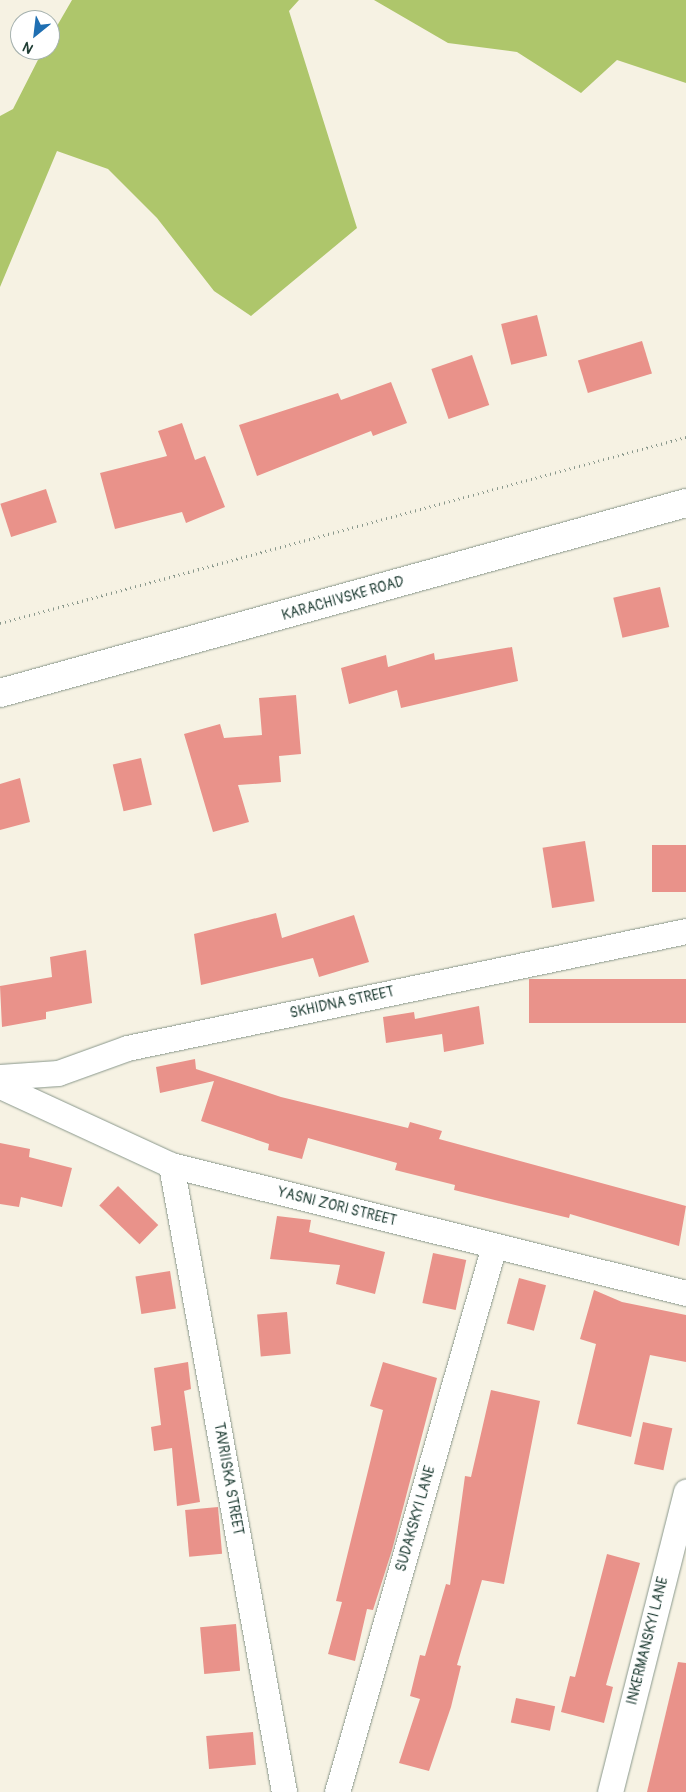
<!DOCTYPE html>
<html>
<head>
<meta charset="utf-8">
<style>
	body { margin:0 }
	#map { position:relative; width:686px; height:1792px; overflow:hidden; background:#f6f2e3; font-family:Pangolin,sans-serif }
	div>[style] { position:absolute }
	.green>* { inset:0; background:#aec66b }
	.building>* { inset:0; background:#e9928a; transform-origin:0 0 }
	.path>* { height:3px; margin-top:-1.5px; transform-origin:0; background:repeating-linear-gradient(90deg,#8a988c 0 1px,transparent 0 5px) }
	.roads { filter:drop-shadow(0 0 1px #8a988c) drop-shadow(0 0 1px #8a988c) }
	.street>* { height:25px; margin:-12.5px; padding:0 12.5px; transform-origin:12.5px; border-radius:12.5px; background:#fff }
	.primary>* { height:28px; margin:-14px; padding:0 14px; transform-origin:14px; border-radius:14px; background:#fff }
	span { translate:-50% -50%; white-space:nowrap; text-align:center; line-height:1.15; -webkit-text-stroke:5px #fff; paint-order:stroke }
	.street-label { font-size:14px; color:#1f3d34 }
	.north { position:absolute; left:10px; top:10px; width:50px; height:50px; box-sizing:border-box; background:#fff; border:1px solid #a5b1ae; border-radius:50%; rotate:209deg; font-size:14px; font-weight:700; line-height:20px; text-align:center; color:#1f3d34 }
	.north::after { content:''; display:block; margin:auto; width:18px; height:22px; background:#1f6fb2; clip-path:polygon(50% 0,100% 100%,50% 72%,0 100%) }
</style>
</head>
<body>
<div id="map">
	<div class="green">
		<div style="clip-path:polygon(72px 0,299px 0,289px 11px,357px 228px,251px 316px,214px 291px,157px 218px,108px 169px,57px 151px,0 287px,0 116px,13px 109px,43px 50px,50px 50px,50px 38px)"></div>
		<div style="clip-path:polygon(374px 0,686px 0,686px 83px,617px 60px,581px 93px,517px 52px,448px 43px)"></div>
	</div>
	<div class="building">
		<div style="left:537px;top:315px;width:42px;height:37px;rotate:76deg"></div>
		<div style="left:642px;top:341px;width:34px;height:67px;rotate:73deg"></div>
		<div style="left:472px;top:355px;width:53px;height:43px;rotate:71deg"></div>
		<div style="clip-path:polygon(391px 382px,407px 423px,373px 436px,371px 431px,257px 476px,239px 425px,338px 393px,341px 400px)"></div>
		<div style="clip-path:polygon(182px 423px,195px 460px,205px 456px,225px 507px,186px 523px,182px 512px,115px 529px,100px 473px,167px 456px,158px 431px)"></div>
		<div style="left:46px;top:489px;width:35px;height:48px;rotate:72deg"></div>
		<div style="left:660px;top:587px;width:41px;height:48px;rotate:77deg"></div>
		<div style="clip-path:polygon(512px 647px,518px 681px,401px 708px,397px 690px,349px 704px,341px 668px,386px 655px,388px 667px,434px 653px,435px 660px)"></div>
		<div style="clip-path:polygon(296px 695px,301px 754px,279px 756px,281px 782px,238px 785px,249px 822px,213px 832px,184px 734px,220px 724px,224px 738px,262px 735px,259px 698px)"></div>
		<div style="left:141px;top:758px;width:48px;height:29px;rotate:77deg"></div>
		<div style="clip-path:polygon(20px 778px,30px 822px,0 830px,0 784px)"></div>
		<div style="left:585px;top:841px;width:61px;height:43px;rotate:81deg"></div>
		<div style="left:686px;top:845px;width:47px;height:34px;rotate:90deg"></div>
		<div style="clip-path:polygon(276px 913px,282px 938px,354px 915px,369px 962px,319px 977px,313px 958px,201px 985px,194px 934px)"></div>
		<div style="clip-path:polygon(86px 950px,92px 1003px,46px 1012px,46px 1019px,2px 1027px,0 986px,52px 977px,50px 957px)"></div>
		<div style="left:686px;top:979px;width:44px;height:157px;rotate:90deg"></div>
		<div style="clip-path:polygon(479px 1006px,484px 1044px,444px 1052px,442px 1034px,386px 1043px,383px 1017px,414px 1012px,415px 1019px)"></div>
		<div style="clip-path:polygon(195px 1059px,196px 1069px,281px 1097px,408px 1128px,410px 1122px,442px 1131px,439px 1139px,686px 1206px,679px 1246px,570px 1214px,569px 1218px,454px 1190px,455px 1185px,395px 1170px,397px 1163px,308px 1138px,302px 1159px,268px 1150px,269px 1144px,201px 1121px,214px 1081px,160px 1093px,156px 1067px)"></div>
		<div style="clip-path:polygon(0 1143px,30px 1149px,29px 1157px,72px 1168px,62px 1207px,21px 1197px,19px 1207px,0 1204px)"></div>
		<div style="left:118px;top:1186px;width:56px;height:27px;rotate:44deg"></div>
		<div style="clip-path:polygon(277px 1216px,311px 1220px,309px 1232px,385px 1252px,375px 1294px,336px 1284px,340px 1265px,270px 1259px)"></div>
		<div style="left:433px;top:1253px;width:34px;height:51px;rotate:12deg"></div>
		<div style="left:170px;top:1271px;width:38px;height:35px;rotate:81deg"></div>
		<div style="left:519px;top:1278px;width:28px;height:47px;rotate:15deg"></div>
		<div style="clip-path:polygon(594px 1290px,622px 1302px,686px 1315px,686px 1362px,650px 1355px,631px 1437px,577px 1424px,596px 1344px,580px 1339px)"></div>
		<div style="left:287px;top:1312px;width:42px;height:30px;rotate:85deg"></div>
		<div style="clip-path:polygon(188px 1362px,191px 1389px,184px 1391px,200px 1502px,177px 1506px,172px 1448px,154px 1451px,151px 1427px,161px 1425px,154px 1368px)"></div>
		<div style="clip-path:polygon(383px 1362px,437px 1378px,392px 1550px,373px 1610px,367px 1609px,355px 1661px,328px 1654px,342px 1602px,336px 1601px,383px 1410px,370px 1406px)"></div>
		<div style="clip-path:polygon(491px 1390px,540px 1401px,504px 1584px,482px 1580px,457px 1665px,461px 1666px,451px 1707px,429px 1771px,399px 1763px,420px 1699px,410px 1696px,420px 1655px,425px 1656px,446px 1584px,450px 1585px,465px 1476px,471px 1477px)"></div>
		<div style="left:643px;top:1422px;width:30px;height:43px;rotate:12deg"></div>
		<div style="left:218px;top:1507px;width:47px;height:33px;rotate:85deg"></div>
		<div style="clip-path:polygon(607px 1554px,640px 1563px,606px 1685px,613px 1687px,604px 1723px,561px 1712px,570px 1676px,575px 1677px)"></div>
		<div style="left:236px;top:1624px;width:47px;height:36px;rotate:85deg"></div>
		<div style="clip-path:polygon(678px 1662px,686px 1663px,686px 1792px,647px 1792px)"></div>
		<div style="left:516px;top:1698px;width:40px;height:25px;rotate:12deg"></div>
		<div style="left:253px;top:1732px;width:33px;height:47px;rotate:85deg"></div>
	</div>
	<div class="path">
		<div style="left:0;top:623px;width:711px;rotate:-15.17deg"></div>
	</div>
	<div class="roads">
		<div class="street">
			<div style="left:0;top:1077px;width:58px;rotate:-3.9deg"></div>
			<div style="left:58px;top:1073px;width:73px;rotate:-19.9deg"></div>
			<div style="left:127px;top:1048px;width:571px;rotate:-11.82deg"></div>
			<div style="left:0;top:1086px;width:188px;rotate:24.8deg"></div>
			<div style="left:171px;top:1165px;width:531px;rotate:13.96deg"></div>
			<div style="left:171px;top:1165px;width:637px;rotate:79.78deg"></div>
			<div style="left:337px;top:1792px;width:568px;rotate:-73.96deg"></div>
			<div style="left:610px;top:1792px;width:310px;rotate:-75.8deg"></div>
		</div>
		<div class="primary">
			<div style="left:0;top:693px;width:712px;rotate:-15.48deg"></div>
		</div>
	</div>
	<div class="street-label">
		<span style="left:343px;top:599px;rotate:-16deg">KARACHIVSKE ROAD</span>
		<span style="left:342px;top:1003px;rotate:-12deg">SKHIDNA STREET</span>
		<span style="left:337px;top:1207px;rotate:14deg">YASNI ZORI STREET</span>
		<span style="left:228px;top:1479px;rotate:80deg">TAVRIISKA STREET</span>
		<span style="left:416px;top:1519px;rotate:-74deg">SUDAKSKYI LANE</span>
		<span style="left:648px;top:1641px;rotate:-76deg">INKERMANSKYI LANE</span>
	</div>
	<div class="north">N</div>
</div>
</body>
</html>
